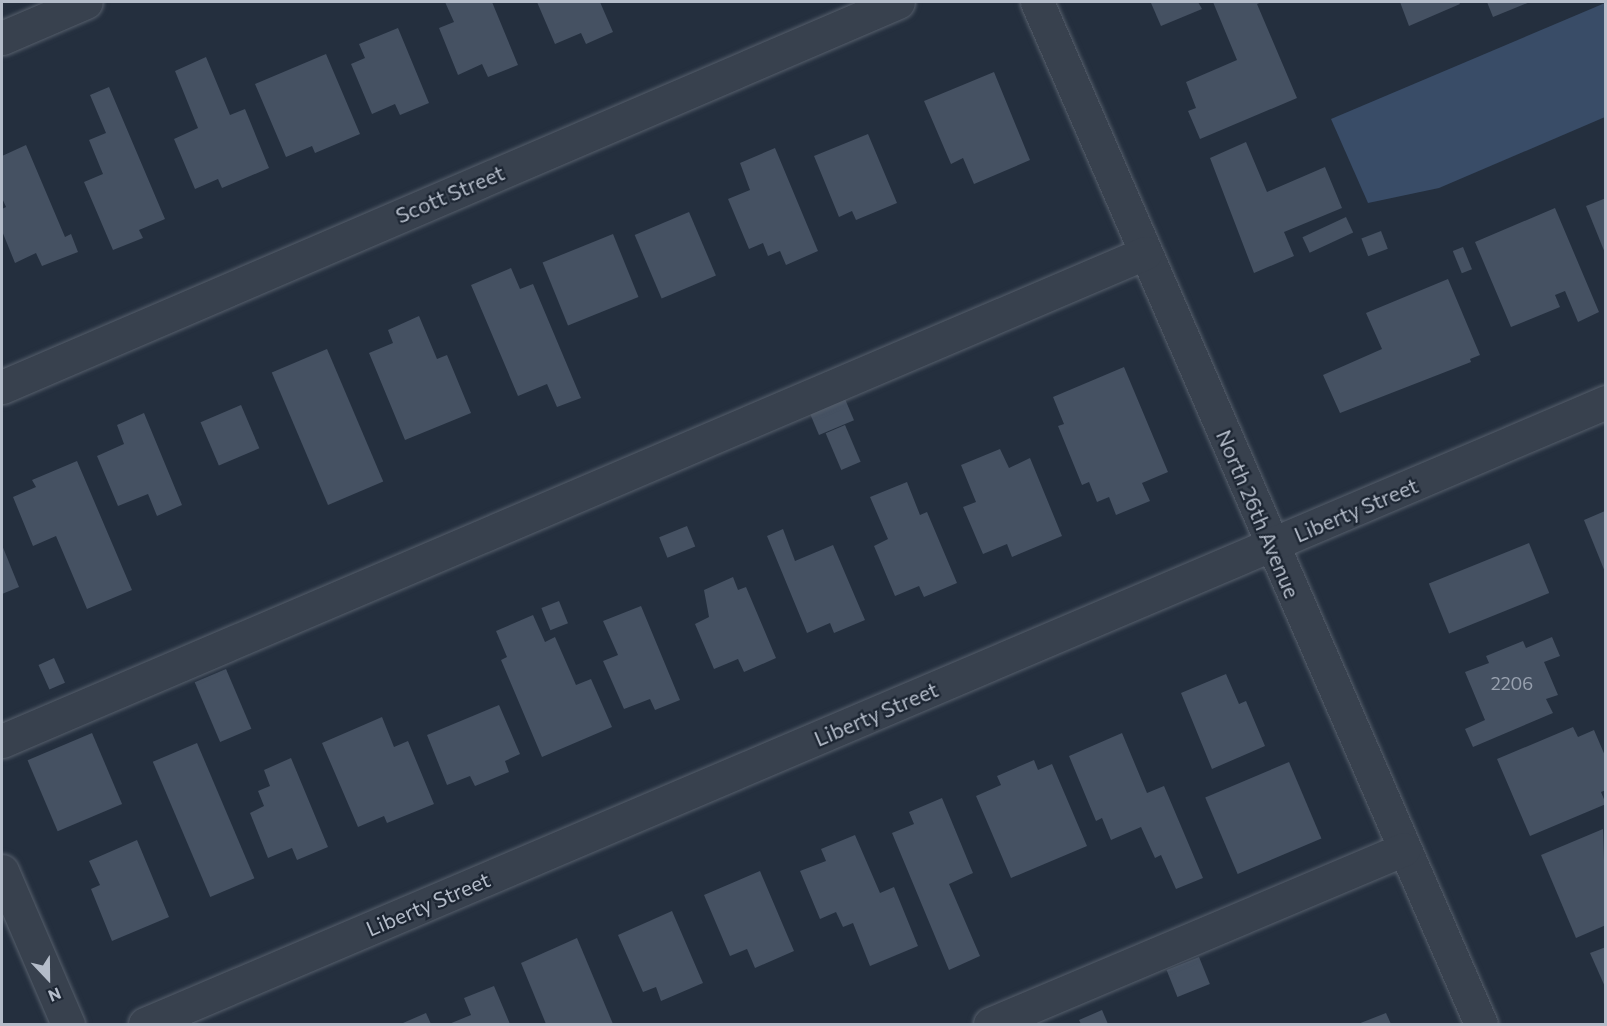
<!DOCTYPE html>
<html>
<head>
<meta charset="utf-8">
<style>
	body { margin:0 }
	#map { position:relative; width:1607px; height:1026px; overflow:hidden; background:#242f3e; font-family:Commissioner,sans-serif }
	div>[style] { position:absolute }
	.water>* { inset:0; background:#394c67 }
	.building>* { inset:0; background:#455162; transform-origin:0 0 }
	.roads { filter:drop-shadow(0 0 2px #565f6c) drop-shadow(0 0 2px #565f6c) }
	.minor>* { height:33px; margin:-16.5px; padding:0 16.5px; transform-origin:16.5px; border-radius:16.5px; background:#38414e }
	span { translate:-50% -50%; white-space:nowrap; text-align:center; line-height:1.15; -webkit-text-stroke:4.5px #1d2633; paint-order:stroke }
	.number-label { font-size:18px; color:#98a1af }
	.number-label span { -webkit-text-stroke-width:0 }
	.street-label { font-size:21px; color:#b4bcc9 }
	.frame { position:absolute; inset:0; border:3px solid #b4bcc9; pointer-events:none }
	.north { position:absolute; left:18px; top:948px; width:60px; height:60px; -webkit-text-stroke:4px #1d2633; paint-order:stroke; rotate:158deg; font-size:16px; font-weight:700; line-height:24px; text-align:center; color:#b4bcc9 }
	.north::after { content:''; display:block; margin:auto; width:21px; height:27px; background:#b4bcc9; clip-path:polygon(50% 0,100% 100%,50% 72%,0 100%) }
</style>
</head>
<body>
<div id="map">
	<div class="water">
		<div style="clip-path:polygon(1605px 3px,1605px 117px,1439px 188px,1368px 203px,1331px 119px)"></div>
	</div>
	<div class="building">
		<div style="clip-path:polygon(445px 2px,492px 2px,518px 65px,488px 77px,482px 64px,458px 75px,439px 28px,454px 22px)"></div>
		<div style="clip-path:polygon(537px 2px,600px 2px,613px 32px,586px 44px,581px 33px,555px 44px)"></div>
		<div style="clip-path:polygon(1198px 2px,1202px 9px,1161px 26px,1151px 3px)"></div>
		<div style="clip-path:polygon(1213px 2px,1262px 2px,1257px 4px,1297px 98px,1200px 139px,1188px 111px,1196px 108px,1186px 82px,1237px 60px)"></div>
		<div style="clip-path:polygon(1400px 2px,1459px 2px,1460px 4px,1409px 26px)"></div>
		<div style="clip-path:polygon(1487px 2px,1530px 2px,1493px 17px)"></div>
		<div style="clip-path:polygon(398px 28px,429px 103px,400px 115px,395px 104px,372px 114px,351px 64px,365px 58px,359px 44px)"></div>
		<div style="clip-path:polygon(326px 54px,360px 134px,315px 153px,312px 146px,286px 157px,255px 84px)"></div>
		<div style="clip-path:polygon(206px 57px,230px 115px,245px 109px,269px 168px,222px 188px,218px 179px,195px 189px,174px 139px,198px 128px,175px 71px)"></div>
		<div style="clip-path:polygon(994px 72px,1030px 160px,974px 184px,963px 158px,951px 164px,924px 101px)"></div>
		<div style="clip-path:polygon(109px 87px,165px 219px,139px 230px,143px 238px,113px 250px,84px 182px,103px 174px,89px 140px,106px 133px,90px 95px)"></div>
		<div style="clip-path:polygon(868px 134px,897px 203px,856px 220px,852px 211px,839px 217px,814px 156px)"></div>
		<div style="clip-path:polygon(1246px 142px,1267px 192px,1325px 167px,1342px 208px,1284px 232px,1294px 256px,1254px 273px,1210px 158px)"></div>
		<div style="clip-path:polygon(26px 145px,65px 237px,71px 234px,78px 252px,42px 266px,36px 253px,15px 263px,2px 231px,2px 209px,6px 207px,2px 198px,2px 156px)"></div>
		<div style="clip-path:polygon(775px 148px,818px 251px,786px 265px,780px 251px,768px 256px,763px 243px,749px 249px,728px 199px,750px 190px,740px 163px)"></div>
		<div style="clip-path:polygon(1606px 198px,1606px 253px,1605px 253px,1586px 206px)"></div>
		<div style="clip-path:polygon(1555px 208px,1599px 312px,1578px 322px,1565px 291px,1555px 295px,1560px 307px,1511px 327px,1475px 242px)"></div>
		<div style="left:689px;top:212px;width:69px;height:59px;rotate:67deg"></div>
		<div style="left:1346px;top:217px;width:17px;height:48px;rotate:65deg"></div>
		<div style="left:1381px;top:231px;width:19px;height:21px;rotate:69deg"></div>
		<div style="left:613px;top:234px;width:68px;height:76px;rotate:68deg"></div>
		<div style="left:1463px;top:247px;width:24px;height:11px;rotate:68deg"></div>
		<div style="clip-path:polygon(511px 268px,520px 289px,533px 284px,581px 398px,557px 407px,547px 384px,518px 396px,471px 285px)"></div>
		<div style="clip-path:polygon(1448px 279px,1480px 355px,1470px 359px,1471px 362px,1340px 413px,1323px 375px,1382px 349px,1366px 313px)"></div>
		<div style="clip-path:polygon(419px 316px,437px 359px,447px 355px,471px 413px,405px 440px,369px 353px,393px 343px,388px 330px)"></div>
		<div style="left:327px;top:349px;width:144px;height:60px;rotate:67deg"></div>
		<div style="clip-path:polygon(1124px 367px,1168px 472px,1142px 483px,1150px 501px,1116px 515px,1109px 497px,1097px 502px,1089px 482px,1082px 485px,1058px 426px,1064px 424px,1053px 397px)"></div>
		<div style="left:845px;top:399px;width:23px;height:38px;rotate:67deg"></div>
		<div style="left:241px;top:405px;width:47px;height:44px;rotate:67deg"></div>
		<div style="clip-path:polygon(144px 413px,182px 505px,157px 516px,148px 494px,118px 506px,97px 456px,124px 444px,117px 425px)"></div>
		<div style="left:845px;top:425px;width:40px;height:21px;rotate:67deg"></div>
		<div style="clip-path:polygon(1000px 449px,1009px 468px,1030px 458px,1062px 536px,1012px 557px,1007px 544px,983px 554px,963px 507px,976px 502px,961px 465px)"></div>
		<div style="clip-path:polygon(77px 461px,132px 590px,87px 609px,56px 536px,33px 546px,13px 497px,36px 487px,32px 480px)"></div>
		<div style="clip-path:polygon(907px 482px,920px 515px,927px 512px,957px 583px,924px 597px,919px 586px,895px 596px,874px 546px,888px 539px,870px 497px)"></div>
		<div style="clip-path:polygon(1605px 511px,1605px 572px,1584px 520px)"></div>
		<div style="left:687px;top:526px;width:22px;height:30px;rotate:68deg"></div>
		<div style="clip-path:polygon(783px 529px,795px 561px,833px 545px,865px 620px,834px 633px,830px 623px,807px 633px,767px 536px)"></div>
		<div style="left:1529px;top:543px;width:54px;height:108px;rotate:68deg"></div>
		<div style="clip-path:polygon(2px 545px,19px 587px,2px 594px)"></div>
		<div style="clip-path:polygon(733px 577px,738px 590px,746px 587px,776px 658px,744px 672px,738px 659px,714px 669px,695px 624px,709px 617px,704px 590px)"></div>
		<div style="left:559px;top:601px;width:24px;height:19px;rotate:68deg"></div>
		<div style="clip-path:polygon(641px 606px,680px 700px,655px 710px,650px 699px,624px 709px,603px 661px,618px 655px,603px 621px)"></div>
		<div style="clip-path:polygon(533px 615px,545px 642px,555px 637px,576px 685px,591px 679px,612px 727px,542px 757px,501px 660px,507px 657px,496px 631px)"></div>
		<div style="clip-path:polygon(1552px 637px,1560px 656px,1544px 662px,1558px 695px,1546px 699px,1553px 713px,1473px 747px,1465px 729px,1485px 720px,1465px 672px,1489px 663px,1486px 656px,1523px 641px,1526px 648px)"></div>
		<div style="left:54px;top:658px;width:27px;height:17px;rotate:66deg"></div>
		<div style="left:226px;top:669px;width:65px;height:34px;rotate:67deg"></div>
		<div style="clip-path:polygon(1226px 674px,1239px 704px,1246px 701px,1265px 746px,1212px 769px,1181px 693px)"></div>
		<div style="clip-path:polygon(499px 705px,520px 754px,505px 761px,509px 772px,475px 786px,470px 776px,447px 785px,427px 735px)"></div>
		<div style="clip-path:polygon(382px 717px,394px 747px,408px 741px,434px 804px,387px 823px,384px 816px,358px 827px,322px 743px)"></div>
		<div style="clip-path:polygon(1573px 727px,1578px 737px,1594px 730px,1606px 758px,1606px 790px,1601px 792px,1606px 804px,1530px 836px,1497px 759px)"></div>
		<div style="left:92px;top:733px;width:77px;height:70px;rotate:67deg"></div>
		<div style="clip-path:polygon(1122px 733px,1147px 793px,1164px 786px,1203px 878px,1176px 889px,1161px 855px,1155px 858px,1141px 827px,1111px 840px,1102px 818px,1096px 821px,1069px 756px)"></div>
		<div style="left:197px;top:743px;width:147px;height:48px;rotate:67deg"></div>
		<div style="clip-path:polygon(291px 758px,328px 847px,297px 860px,292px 848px,268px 858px,250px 813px,264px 806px,258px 791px,270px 786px,264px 770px)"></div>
		<div style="clip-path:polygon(1034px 760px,1038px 770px,1052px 764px,1087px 846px,1011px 878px,976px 796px,1001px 785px,997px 776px)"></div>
		<div style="left:1289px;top:762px;width:83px;height:91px;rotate:67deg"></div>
		<div style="clip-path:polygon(942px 798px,973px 873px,949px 884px,980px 956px,949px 970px,892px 833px,914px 824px,909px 812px)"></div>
		<div style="clip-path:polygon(1603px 829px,1606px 925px,1576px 938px,1541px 855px)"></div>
		<div style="clip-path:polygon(855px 835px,880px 893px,894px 887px,918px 946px,870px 966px,853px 923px,843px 927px,836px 912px,820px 919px,800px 871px,826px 861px,821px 849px)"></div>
		<div style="clip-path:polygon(137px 840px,169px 917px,112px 941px,91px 889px,100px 885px,89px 861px)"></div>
		<div style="clip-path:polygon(760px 871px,794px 951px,755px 968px,747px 949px,730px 956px,704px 895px)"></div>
		<div style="clip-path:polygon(672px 911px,703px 983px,661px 1001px,656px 987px,643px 992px,618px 935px)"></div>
		<div style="clip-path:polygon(577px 938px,613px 1024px,546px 1024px,521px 963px)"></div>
		<div style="clip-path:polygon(1606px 947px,1606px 989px,1590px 953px)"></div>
		<div style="left:1199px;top:957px;width:29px;height:35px;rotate:68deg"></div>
		<div style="clip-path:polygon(494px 986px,510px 1024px,449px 1024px,471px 1015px,464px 998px)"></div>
		<div style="clip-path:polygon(1102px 1010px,1108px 1024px,1081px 1024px,1079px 1020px)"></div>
		<div style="clip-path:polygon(426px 1013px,431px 1024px,404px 1024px,403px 1023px)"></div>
		<div style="clip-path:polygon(1386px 1013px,1391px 1024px,1358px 1024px)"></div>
	</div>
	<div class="roads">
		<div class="minor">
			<div style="left:1037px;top:2px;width:1114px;rotate:66.52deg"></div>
			<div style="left:2px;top:38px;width:91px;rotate:-23.2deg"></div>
			<div style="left:2px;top:387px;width:975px;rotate:-23.25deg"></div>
			<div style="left:2px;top:741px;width:1243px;rotate:-23.12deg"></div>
			<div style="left:2px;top:871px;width:167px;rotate:66.7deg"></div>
			<div style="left:145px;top:1024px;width:1588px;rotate:-23.06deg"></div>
			<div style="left:990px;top:1024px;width:449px;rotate:-22.9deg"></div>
		</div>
	</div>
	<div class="number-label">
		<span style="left:1512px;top:683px">2206</span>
	</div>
	<div class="street-label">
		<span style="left:450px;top:194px;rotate:-23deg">Scott Street</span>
		<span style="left:1356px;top:510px;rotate:-23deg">Liberty Street</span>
		<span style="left:1258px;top:514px;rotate:67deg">North 26th Avenue</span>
		<span style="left:876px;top:714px;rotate:-23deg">Liberty Street</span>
		<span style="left:428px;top:904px;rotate:-23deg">Liberty Street</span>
	</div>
	<div class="frame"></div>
	<div class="north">N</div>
</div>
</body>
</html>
